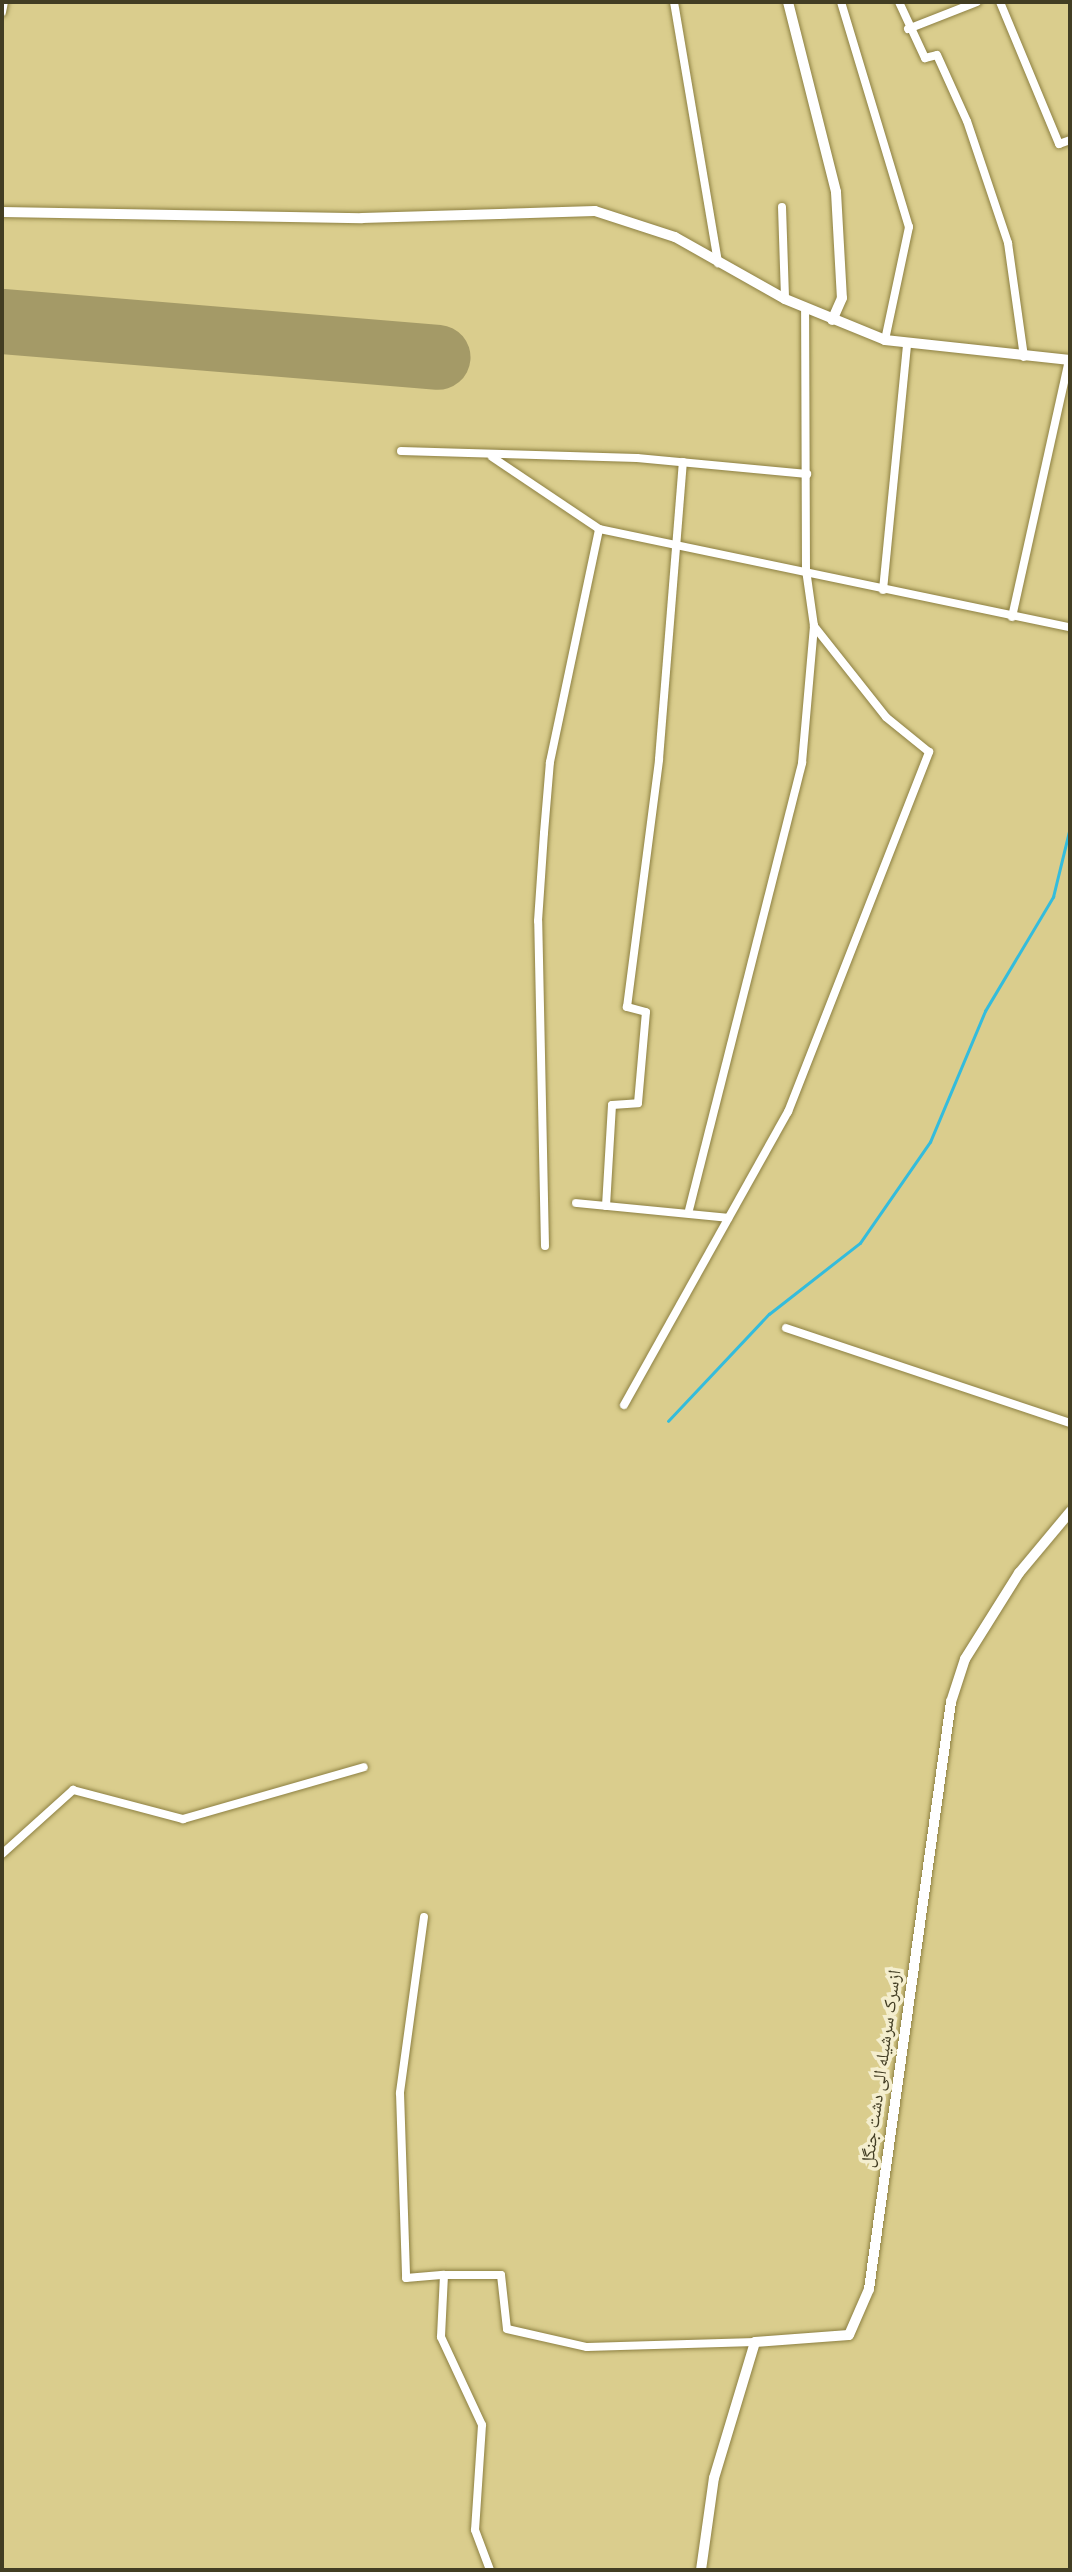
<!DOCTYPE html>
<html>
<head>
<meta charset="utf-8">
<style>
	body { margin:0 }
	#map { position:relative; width:1072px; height:2572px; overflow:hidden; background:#dacd8d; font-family:Georgia,"Noto Naskh Arabic",serif }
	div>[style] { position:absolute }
	.stream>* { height:2.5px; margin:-1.25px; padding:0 1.25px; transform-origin:1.25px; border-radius:1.25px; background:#34bcdc }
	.runway>* { height:65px; margin:-32.5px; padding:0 32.5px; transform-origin:32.5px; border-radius:32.5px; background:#a49a67 }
	.roads { filter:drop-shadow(0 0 2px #8d8042) drop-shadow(0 0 2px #8d8042) }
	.minor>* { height:8px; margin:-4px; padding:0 4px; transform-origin:4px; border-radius:4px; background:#fff }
	.tertiary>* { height:10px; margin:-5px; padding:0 5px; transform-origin:5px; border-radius:5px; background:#fff }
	span { translate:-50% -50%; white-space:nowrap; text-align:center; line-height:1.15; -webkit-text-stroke:7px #f4eece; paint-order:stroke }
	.street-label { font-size:18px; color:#423d23 }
	.frame { position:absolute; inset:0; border:4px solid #423d23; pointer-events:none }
</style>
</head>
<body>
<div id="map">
	<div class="stream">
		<div style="left:668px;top:1421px;width:147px;rotate:-46.7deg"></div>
		<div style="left:769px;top:1314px;width:115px;rotate:-38deg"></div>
		<div style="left:860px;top:1243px;width:123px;rotate:-55.3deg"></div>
		<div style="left:930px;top:1142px;width:142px;rotate:-67.2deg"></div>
		<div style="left:985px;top:1011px;width:133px;rotate:-59.2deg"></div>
		<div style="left:1053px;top:897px;width:72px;rotate:-76.3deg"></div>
	</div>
	<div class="runway">
		<div style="left:2px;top:321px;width:437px;rotate:4.7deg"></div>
	</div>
	<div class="roads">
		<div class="minor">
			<div style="left:674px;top:2px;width:265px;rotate:80.4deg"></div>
			<div style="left:841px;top:2px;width:235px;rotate:73.2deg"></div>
			<div style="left:909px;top:227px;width:116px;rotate:102deg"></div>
			<div style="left:899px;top:2px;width:62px;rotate:65.1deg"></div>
			<div style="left:925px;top:58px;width:12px;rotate:-14deg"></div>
			<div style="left:937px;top:55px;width:72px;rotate:65.6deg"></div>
			<div style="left:967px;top:121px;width:129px;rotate:71.4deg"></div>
			<div style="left:1008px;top:243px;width:115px;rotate:82deg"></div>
			<div style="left:1000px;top:2px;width:154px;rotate:67.4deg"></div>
			<div style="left:1059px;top:144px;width:12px;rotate:-20deg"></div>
			<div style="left:2px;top:12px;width:10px;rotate:-79deg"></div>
			<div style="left:908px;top:29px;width:74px;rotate:-21.4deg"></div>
			<div style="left:782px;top:207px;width:92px;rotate:88.1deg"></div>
			<div style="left:401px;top:451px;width:236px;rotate:1.7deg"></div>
			<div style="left:637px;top:458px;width:171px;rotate:5.4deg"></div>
			<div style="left:492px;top:457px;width:129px;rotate:33.9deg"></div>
			<div style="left:599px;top:529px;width:481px;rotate:11.8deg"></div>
			<div style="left:883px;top:590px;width:247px;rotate:-84.4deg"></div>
			<div style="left:1012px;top:617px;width:263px;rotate:-77.5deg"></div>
			<div style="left:576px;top:1203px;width:153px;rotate:5.6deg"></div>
			<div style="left:606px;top:1206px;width:101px;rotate:-86.6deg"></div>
			<div style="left:612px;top:1105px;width:26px;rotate:-4deg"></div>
			<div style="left:638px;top:1103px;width:91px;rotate:-85deg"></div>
			<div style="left:646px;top:1012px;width:20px;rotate:-165deg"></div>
			<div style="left:627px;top:1007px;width:250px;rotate:-82.6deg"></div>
			<div style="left:659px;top:759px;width:298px;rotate:-85.4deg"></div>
			<div style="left:689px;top:1210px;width:461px;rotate:-75.8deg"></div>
			<div style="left:802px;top:763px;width:138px;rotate:-85deg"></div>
			<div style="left:814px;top:626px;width:57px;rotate:-98.1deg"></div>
			<div style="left:806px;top:570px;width:262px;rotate:-90.2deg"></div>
			<div style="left:545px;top:1246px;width:325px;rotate:-91.2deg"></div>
			<div style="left:538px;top:921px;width:88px;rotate:-86.1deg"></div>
			<div style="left:544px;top:833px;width:71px;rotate:-85.2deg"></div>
			<div style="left:550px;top:762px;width:238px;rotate:-78.1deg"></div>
			<div style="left:786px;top:1328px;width:299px;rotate:18.5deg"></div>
			<div style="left:624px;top:1405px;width:336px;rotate:-60.8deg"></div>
			<div style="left:788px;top:1112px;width:387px;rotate:-68.6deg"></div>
			<div style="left:929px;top:752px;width:55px;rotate:-140.9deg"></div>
			<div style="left:886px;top:717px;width:116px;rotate:-128.4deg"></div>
			<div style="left:2px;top:1854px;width:96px;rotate:-42deg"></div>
			<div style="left:73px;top:1790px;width:114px;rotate:14.8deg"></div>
			<div style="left:183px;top:1819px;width:188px;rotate:-16deg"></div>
			<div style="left:424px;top:1917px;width:178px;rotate:97.8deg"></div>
			<div style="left:400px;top:2093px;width:185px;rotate:88.1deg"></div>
			<div style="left:406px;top:2278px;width:38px;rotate:-5deg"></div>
			<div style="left:444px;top:2275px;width:62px;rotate:92.8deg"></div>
			<div style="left:441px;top:2337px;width:97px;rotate:65deg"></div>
			<div style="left:482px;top:2425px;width:105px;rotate:93.8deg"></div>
			<div style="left:475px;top:2530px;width:43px;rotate:69.4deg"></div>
			<div style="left:444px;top:2275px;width:57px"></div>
			<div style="left:501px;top:2275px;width:54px;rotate:83.7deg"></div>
			<div style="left:507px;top:2329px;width:82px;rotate:12.7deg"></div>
			<div style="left:587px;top:2347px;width:168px;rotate:-1.7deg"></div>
		</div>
		<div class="tertiary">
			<div style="left:788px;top:2px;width:196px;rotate:75.8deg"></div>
			<div style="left:836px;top:192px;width:106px;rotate:86.8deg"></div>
			<div style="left:842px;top:298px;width:24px;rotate:114deg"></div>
			<div style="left:2px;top:212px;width:360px;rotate:1deg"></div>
			<div style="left:362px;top:218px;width:233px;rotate:-1.7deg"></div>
			<div style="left:595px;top:211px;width:84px;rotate:18deg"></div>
			<div style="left:675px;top:237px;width:126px;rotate:29.4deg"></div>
			<div style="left:785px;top:299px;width:108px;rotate:22.3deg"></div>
			<div style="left:885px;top:340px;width:186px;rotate:6.2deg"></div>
			<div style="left:701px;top:2570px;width:93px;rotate:-82deg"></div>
			<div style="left:714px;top:2478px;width:142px;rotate:-73.2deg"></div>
			<div style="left:755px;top:2342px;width:94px;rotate:-4.3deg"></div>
			<div style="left:849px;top:2335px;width:50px;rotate:-66.5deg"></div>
			<div style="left:869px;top:2289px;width:593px;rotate:-82.05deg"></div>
			<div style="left:951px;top:1702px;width:45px;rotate:-72deg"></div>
			<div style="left:965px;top:1659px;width:102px;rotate:-57.9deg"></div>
			<div style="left:1019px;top:1573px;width:80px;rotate:-50.1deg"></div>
		</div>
	</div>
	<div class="street-label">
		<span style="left:883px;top:2069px;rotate:-82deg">ازسرک سرشیله الی دشت جنگل</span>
	</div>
	<div class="frame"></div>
</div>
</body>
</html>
